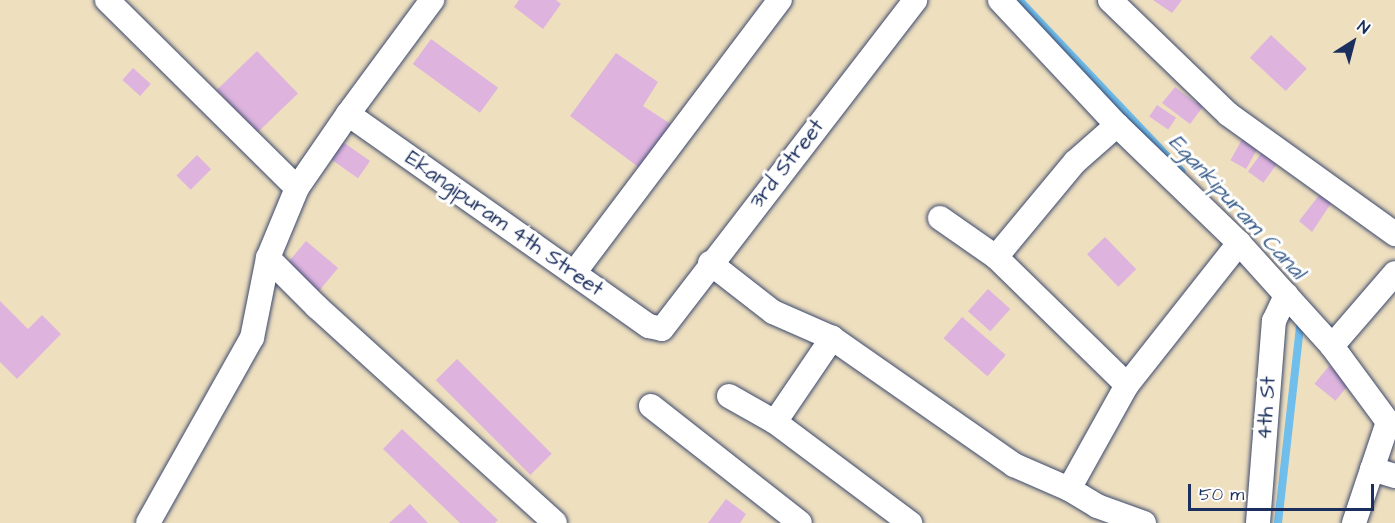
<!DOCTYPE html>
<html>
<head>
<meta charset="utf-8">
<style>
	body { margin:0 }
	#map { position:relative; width:1395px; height:523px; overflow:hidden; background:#eedfbf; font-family:"Architects Daughter",sans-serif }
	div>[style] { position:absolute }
	.stream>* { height:8px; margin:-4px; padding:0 4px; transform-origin:4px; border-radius:4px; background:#70beeb }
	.building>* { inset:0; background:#deb4df; transform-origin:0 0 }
	.roads { filter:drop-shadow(0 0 2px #3b496d) drop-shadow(0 0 2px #3b496d) }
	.street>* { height:24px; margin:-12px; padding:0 12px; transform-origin:12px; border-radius:12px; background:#fff }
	span { translate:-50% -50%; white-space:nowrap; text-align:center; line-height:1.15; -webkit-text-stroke:6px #fff; paint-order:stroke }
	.street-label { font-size:21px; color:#1b2f5e }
	.water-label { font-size:22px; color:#355a88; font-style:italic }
	.north { position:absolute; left:1323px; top:12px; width:60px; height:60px; -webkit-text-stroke:4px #fff; paint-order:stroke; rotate:36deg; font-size:16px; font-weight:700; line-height:24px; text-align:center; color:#1b2f5e }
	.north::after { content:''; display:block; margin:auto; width:21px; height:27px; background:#1b2f5e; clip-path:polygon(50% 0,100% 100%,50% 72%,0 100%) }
	.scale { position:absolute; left:1188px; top:484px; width:186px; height:27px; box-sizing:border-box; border:3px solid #1b2f5e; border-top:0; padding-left:8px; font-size:18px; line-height:21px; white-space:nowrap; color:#1b2f5e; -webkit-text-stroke:4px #fff; paint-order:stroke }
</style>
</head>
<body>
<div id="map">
	<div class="stream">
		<div style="left:1019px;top:0;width:236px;rotate:46.5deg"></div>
		<div style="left:1278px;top:523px;width:206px;rotate:-83.6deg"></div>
	</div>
	<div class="building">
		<div style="clip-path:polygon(519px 0,556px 0,561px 4px,543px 29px,514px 7px)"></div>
		<div style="clip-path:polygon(1153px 0,1182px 0,1172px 13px)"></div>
		<div style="left:1271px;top:35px;width:49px;height:31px;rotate:43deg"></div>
		<div style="left:431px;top:39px;width:83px;height:31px;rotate:36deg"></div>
		<div style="left:257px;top:51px;width:59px;height:56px;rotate:46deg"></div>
		<div style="clip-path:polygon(616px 53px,658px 82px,643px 106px,677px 128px,645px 172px,570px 116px)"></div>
		<div style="left:133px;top:68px;width:24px;height:16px;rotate:42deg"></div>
		<div style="clip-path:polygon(1175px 87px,1196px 103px,1204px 95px,1208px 100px,1190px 124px,1162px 103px)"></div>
		<div style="left:1157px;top:105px;width:23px;height:14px;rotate:34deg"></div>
		<div style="left:1245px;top:134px;width:18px;height:30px;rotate:29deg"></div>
		<div style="left:343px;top:142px;width:33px;height:21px;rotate:35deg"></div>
		<div style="left:1265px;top:148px;width:19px;height:29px;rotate:36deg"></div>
		<div style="left:197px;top:155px;width:20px;height:29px;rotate:45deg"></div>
		<div style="clip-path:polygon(1320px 194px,1332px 202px,1312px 232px,1299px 221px)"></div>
		<div style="left:1105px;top:237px;width:45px;height:25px;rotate:46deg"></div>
		<div style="left:306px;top:241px;width:42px;height:30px;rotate:40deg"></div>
		<div style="left:988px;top:289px;width:30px;height:30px;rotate:42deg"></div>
		<div style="clip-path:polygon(0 301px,28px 329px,42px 315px,61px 334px,17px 379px,0 362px)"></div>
		<div style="left:962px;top:317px;width:58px;height:28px;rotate:41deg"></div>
		<div style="left:457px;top:359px;width:134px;height:30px;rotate:45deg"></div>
		<div style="left:1329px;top:366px;width:27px;height:23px;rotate:39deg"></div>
		<div style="clip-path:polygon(402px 429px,498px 520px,495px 523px,460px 523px,383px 449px)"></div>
		<div style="clip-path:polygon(726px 499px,746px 514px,740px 523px,708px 523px)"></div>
		<div style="clip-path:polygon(410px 504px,428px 523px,389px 523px)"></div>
	</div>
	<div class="roads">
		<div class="street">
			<div style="left:107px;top:0;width:267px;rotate:44.7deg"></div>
			<div style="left:1000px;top:0;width:171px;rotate:46.9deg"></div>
			<div style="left:1117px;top:125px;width:170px;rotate:44deg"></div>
			<div style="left:1239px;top:243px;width:139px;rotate:47.9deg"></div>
			<div style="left:1110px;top:0;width:164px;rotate:44deg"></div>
			<div style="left:1228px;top:114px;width:206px;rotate:35.7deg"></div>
			<div style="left:348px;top:114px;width:368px;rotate:35.2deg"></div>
			<div style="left:649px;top:326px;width:13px;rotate:13deg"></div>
			<div style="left:662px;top:329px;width:415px;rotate:-52.4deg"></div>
			<div style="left:940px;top:218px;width:68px;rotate:34.9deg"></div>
			<div style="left:996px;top:257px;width:183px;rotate:44.3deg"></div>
			<div style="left:996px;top:257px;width:124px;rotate:-50.3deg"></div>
			<div style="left:1075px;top:162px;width:56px;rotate:-41.4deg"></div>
			<div style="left:268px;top:258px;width:69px;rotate:45deg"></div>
			<div style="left:317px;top:307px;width:321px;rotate:42.2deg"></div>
			<div style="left:710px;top:263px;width:80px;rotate:37.9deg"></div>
			<div style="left:773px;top:312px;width:64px;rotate:23.8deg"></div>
			<div style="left:832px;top:338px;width:222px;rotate:34.9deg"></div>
			<div style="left:1014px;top:465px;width:60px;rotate:23.6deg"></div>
			<div style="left:1069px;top:489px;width:33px;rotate:31deg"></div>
			<div style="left:1097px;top:506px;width:50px;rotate:19.9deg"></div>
			<div style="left:574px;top:273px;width:342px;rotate:-53deg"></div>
			<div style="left:729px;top:396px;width:53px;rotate:29.5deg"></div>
			<div style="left:775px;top:422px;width:169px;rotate:36.8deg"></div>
			<div style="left:651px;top:406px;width:189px;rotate:38.1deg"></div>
			<div style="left:775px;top:422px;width:102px;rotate:-55.8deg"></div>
			<div style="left:1372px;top:469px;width:24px;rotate:17deg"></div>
			<div style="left:1069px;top:489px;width:119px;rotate:-60.9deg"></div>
			<div style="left:1127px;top:385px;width:181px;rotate:-51.7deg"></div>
			<div style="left:148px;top:523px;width:212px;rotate:-60.7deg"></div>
			<div style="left:252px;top:338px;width:82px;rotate:-78.7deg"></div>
			<div style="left:268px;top:258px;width:76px;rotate:-67.5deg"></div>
			<div style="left:297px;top:188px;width:90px;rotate:-55.4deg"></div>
			<div style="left:348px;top:114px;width:142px;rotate:-53.6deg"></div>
			<div style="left:1258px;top:523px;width:203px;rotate:-85.5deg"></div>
			<div style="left:1274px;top:321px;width:29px;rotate:-65deg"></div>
			<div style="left:1354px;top:523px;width:107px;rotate:-71.4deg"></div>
			<div style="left:1388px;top:422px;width:94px;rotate:-126.4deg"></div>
			<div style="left:1332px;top:346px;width:96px;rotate:-49.2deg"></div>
		</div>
	</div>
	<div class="street-label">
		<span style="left:787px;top:164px;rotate:-52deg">3rd Street</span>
		<span style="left:504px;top:224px;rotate:35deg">Ekangipuram 4th Street</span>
		<span style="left:1267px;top:408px;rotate:-86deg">4th St</span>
	</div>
	<div class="water-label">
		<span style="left:1237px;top:207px;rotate:47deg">Egankipuram Canal</span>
	</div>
	<div class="north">N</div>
	<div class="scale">50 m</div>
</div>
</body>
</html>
